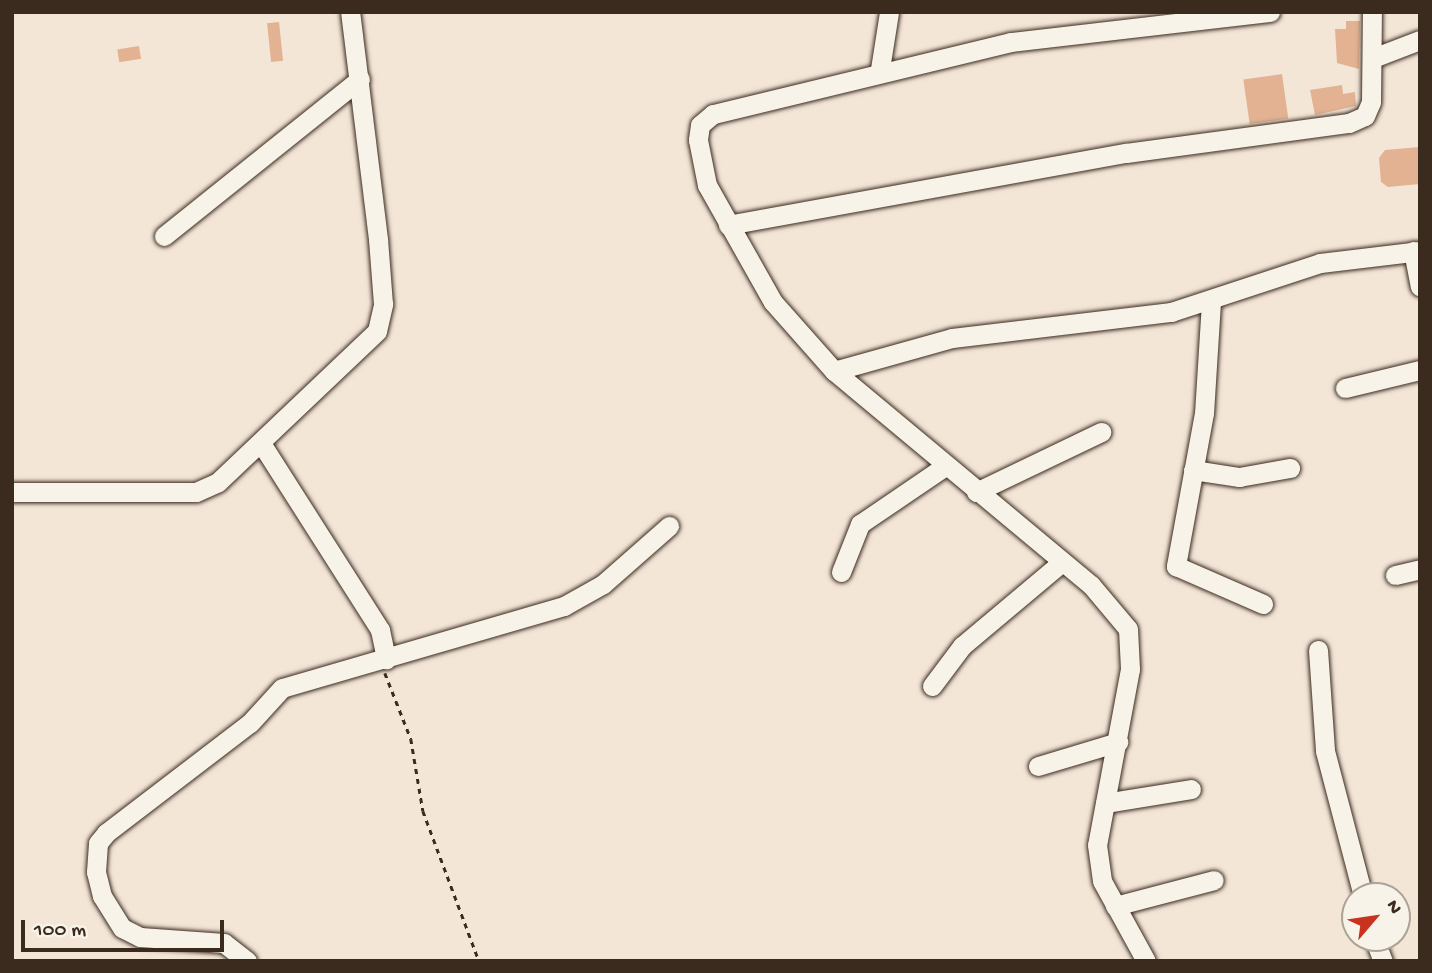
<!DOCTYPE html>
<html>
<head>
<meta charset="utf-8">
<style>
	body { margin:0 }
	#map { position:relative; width:1432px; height:973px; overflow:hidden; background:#f3e6d7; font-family:"Gochi Hand",sans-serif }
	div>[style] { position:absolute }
	.building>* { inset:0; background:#e2b293; transform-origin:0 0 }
	.path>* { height:2.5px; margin-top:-1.25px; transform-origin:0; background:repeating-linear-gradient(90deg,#3b2a1e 0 5px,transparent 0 10px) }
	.roads { filter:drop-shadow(0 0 2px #3b2a1e) drop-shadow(0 0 2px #3b2a1e) }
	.minor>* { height:19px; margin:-9.5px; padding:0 9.5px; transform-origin:9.5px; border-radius:9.5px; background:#f7f3e8 }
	span { translate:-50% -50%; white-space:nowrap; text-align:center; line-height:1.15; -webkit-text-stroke:7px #f7f3e8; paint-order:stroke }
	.frame { position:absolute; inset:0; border:14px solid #3b2a1e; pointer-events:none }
	.north { position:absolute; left:1341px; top:882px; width:70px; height:70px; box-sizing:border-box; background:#f7f3e8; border:2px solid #aca397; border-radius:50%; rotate:61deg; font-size:19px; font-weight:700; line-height:28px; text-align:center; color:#3b2a1e }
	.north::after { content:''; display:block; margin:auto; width:24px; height:32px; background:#c8321e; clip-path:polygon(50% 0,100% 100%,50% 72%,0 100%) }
	.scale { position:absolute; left:21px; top:920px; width:203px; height:32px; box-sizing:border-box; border:4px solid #3b2a1e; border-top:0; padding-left:9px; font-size:21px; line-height:24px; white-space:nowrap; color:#3b2a1e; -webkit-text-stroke:5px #f7f3e8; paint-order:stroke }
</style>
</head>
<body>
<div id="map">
	<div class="building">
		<div style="clip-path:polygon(1346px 21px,1360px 21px,1359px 69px,1337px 63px,1335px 29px,1346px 29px)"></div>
		<div style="left:279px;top:22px;width:39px;height:12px;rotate:84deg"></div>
		<div style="left:139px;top:46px;width:13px;height:22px;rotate:81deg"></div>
		<div style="left:1282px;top:74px;width:45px;height:39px;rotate:82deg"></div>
		<div style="clip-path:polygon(1342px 85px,1343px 94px,1355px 92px,1356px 106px,1315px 115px,1310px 90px)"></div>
		<div style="clip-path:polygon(1420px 147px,1420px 184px,1388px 187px,1381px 182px,1379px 158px,1385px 150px)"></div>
	</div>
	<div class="path">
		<div style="left:385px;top:673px;width:71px;rotate:68.5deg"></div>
		<div style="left:411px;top:739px;width:73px;rotate:80.5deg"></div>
		<div style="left:423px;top:811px;width:160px;rotate:69.5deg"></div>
	</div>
	<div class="roads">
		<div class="minor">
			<div style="left:1270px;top:12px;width:261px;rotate:173.4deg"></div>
			<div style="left:1011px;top:42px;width:307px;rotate:166.4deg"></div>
			<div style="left:713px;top:114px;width:17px;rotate:140deg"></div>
			<div style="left:700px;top:125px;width:15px;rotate:98deg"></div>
			<div style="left:698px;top:140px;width:46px;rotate:78.7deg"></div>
			<div style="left:707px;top:185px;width:134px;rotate:60.6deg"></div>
			<div style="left:773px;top:302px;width:92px;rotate:48.5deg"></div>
			<div style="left:834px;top:371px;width:123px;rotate:-15.6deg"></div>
			<div style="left:952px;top:338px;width:221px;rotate:-6.8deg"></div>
			<div style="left:1171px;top:312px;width:157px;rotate:-18.2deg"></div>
			<div style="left:1320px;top:263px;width:101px;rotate:-6.8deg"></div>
			<div style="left:1373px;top:58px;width:50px;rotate:-21deg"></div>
			<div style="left:880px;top:69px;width:58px;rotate:-81deg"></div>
			<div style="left:728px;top:225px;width:404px;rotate:-10.3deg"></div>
			<div style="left:1126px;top:153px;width:225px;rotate:-7.7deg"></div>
			<div style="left:1349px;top:123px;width:17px;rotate:-24deg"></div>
			<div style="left:1365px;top:116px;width:15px;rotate:-67deg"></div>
			<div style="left:1371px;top:102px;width:90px;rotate:-89.4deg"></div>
			<div style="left:164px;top:236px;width:251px;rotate:-38.7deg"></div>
			<div style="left:1413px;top:251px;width:36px;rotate:79deg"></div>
			<div style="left:1211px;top:302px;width:111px;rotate:93.6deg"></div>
			<div style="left:1204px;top:413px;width:156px;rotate:100.4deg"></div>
			<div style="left:1176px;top:566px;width:95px;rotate:23.6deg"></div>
			<div style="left:834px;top:371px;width:334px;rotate:39.8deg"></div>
			<div style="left:1091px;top:585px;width:57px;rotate:49.9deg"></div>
			<div style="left:1128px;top:629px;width:40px;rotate:87.1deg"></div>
			<div style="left:1130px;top:669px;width:179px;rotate:100.6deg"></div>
			<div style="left:1097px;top:845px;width:36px;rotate:82deg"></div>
			<div style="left:1102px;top:881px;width:91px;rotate:61.2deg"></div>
			<div style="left:1345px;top:388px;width:77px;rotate:-13.5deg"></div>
			<div style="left:261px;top:443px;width:222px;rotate:57.5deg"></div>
			<div style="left:380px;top:630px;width:30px;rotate:78deg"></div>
			<div style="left:1193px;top:470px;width:47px;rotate:8.7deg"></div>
			<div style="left:1239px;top:477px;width:52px;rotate:-10deg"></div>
			<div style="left:12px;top:492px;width:184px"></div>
			<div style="left:196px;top:492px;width:24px;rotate:-24deg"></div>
			<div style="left:218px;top:482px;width:219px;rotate:-43.5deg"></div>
			<div style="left:377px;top:331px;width:28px;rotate:-77deg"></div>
			<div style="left:383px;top:304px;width:65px;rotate:-94.4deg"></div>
			<div style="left:378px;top:239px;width:229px;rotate:-97deg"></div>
			<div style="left:976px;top:492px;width:139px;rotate:-25.6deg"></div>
			<div style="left:841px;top:572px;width:52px;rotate:-68.4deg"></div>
			<div style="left:860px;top:524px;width:102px;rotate:-34.2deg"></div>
			<div style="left:1395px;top:575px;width:26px;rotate:-13deg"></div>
			<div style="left:1318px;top:650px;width:101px;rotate:86deg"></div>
			<div style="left:1325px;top:751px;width:150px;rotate:75.3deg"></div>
			<div style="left:932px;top:686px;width:50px;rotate:-53.1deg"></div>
			<div style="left:962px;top:646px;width:131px;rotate:-40deg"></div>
			<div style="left:1038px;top:766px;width:84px;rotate:-16.7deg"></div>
			<div style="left:1105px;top:803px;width:87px;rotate:-9.2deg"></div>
			<div style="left:1115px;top:906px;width:102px;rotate:-14.7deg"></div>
			<div style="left:1374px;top:938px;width:25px;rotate:69deg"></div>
			<div style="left:247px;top:961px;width:29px;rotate:-142deg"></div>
			<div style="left:224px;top:943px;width:84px;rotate:-175.9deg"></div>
			<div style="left:140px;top:937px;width:20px;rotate:-153deg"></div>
			<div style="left:122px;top:928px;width:38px;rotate:-122deg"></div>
			<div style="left:102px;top:896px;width:25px;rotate:-104deg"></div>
			<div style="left:96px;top:872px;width:29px;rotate:-86deg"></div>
			<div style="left:98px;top:843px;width:13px;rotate:-51deg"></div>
			<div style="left:106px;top:833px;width:181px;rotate:-37.4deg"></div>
			<div style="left:250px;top:723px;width:47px;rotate:-47.6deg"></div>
			<div style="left:282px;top:688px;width:294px;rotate:-16.2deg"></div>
			<div style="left:564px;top:606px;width:45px;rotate:-29.4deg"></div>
			<div style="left:603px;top:584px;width:88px;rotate:-41.3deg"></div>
		</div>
	</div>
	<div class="frame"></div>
	<div class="north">N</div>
	<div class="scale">100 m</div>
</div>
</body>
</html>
